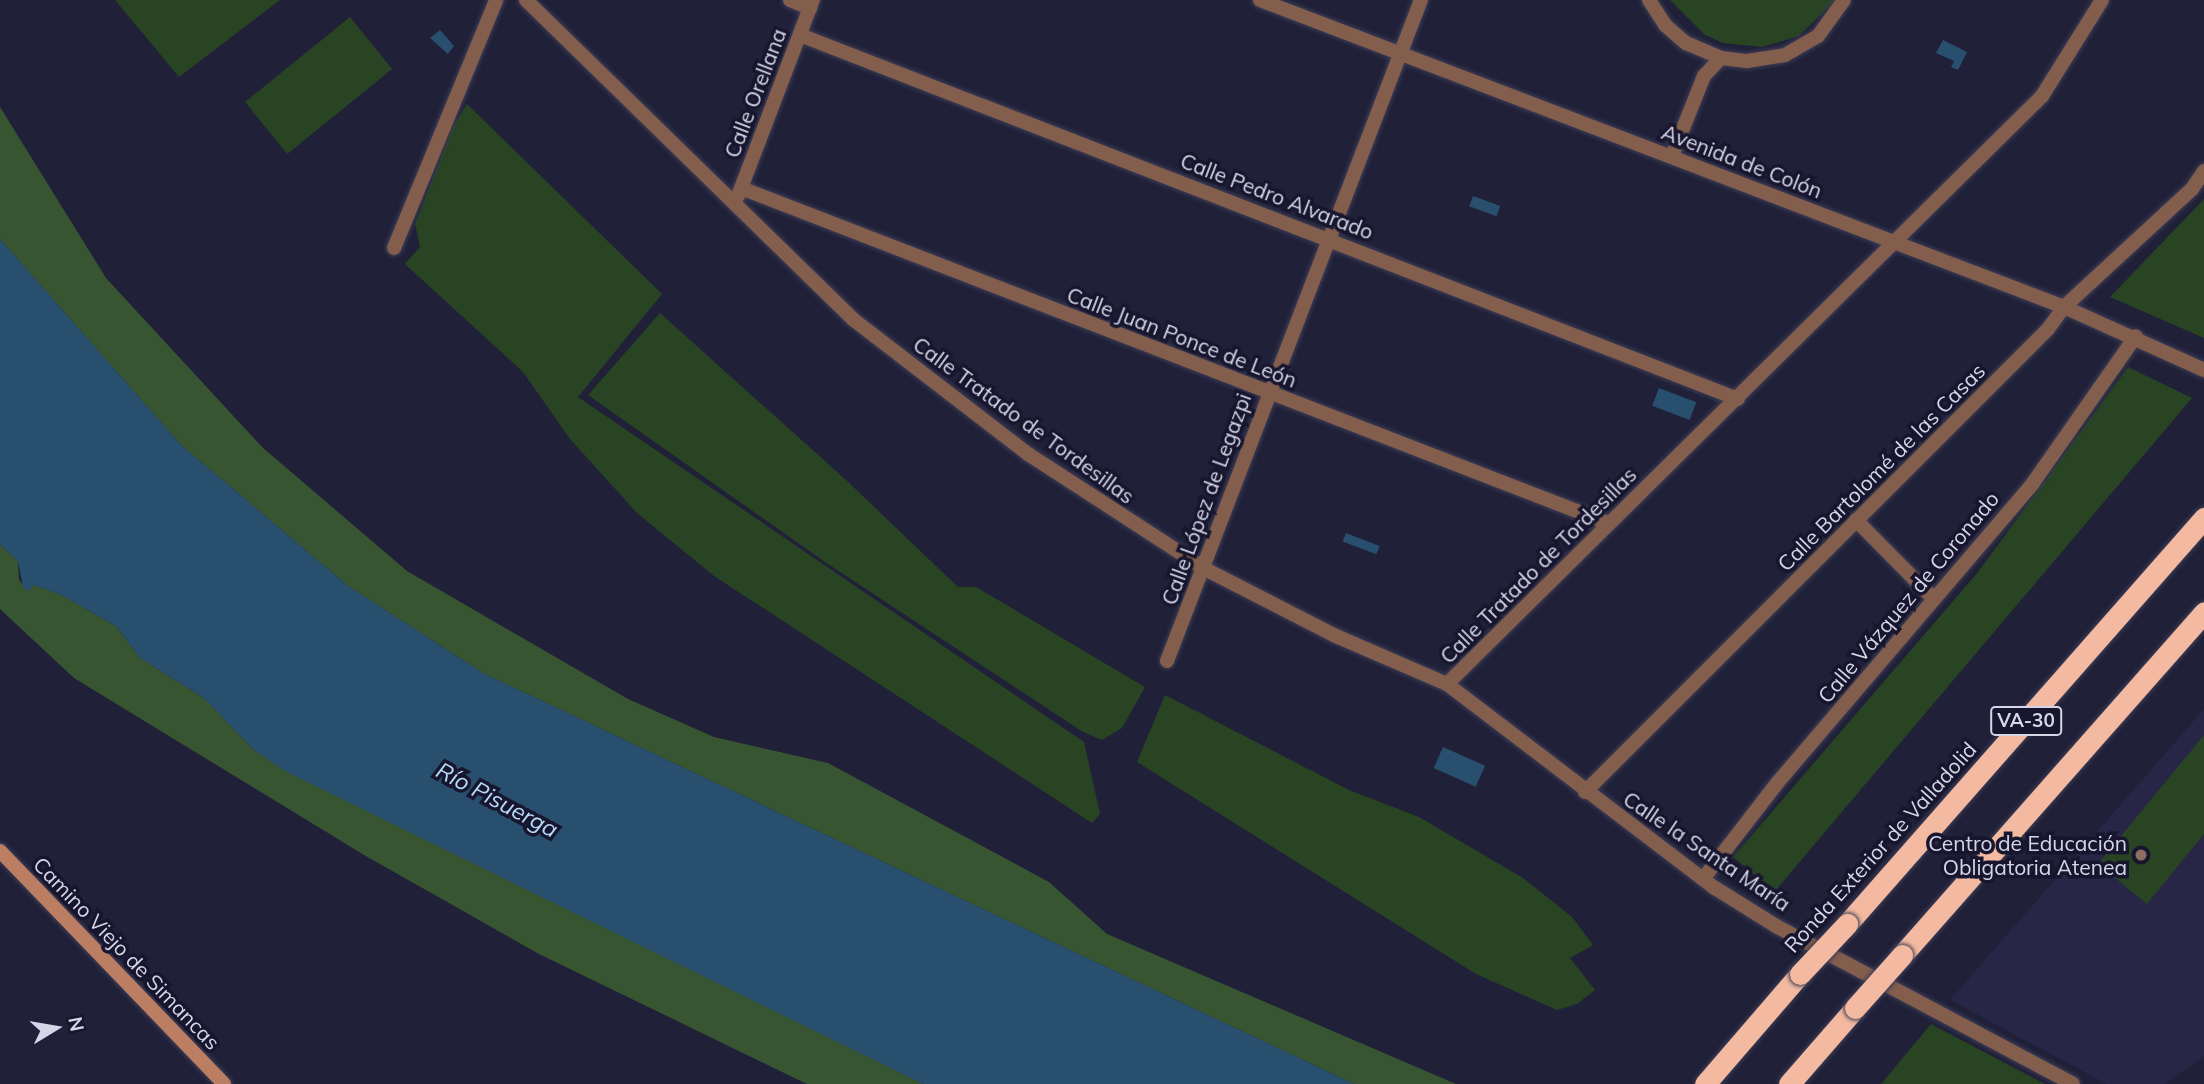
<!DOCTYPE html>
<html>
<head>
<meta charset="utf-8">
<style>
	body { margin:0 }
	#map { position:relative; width:2204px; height:1084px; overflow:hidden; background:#202039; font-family:Mulish,sans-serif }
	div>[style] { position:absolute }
	.built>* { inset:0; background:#272646 }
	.green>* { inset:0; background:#284423; transform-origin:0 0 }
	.forest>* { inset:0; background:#385532 }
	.water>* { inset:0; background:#284f6d; transform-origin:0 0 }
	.roads { filter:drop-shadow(0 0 2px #3d3d55) drop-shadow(0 0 2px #3d3d55) }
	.street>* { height:14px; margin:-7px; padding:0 7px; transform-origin:7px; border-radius:7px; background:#845e4d }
	.secondary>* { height:14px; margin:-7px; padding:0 7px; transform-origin:7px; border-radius:7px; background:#bb7e63 }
	.highway>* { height:21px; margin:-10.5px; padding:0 10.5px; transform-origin:10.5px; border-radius:10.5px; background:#f4baa1 }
	.bridges { filter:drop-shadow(0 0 2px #3d3d55) drop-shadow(0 0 2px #3d3d55) }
	.highway-bridge>* { height:21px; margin:-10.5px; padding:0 10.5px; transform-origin:10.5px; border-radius:10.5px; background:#f4baa1 }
	.dots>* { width:19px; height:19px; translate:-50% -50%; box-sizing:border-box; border:4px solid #17162e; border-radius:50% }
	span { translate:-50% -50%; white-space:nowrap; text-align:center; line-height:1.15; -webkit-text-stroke:7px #17162e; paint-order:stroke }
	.shield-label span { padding:2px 5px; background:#17162e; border:2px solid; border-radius:5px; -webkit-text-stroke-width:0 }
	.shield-label { font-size:19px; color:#d5d6e7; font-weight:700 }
	.street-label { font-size:21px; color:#d5d6e7 }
	.poi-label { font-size:21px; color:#d5d6e7 }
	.right { translate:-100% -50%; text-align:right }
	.water-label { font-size:23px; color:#b6dbfa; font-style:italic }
	.north { position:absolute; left:21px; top:993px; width:70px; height:70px; -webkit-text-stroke:5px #17162e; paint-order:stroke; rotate:79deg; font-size:19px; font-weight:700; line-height:28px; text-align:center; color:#d5d6e7 }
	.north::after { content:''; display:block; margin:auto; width:24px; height:32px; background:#d5d6e7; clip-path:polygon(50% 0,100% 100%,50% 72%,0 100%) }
</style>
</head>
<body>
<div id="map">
	<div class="built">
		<div style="clip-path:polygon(2204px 709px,2204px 1056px,2165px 1084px,2107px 1084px,1950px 1000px)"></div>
	</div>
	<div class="green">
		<div style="clip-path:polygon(115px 0,280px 0,179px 77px)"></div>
		<div style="clip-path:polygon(1670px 0,1836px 0,1799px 36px,1762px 47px,1723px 43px,1705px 35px)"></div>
		<div style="left:350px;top:17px;width:67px;height:135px;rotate:51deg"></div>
		<div style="clip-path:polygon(467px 104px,662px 294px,578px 397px,1084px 742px,1100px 814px,1092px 823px,714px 576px,637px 513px,570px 439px,523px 372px,405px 264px,420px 247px,415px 224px,453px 126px)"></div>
		<div style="clip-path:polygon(2204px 199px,2204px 338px,2110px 297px)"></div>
		<div style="clip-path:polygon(660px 313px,846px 480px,958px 587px,976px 587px,1145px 687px,1122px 728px,1102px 740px,1083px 732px,825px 562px,588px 395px)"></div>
		<div style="clip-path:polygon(2128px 367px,2192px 398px,1775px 891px,1733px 857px,1978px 572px)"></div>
		<div style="clip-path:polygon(1165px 695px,1349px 790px,1419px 817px,1523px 878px,1572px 917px,1593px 945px,1570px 958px,1595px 990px,1577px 1004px,1557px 1010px,1476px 974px,1137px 762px)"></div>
		<div style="clip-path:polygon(2204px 735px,2204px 834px,2147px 904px,2098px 864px)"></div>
		<div style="clip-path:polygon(1931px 1024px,2045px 1084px,1881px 1084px)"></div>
	</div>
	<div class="forest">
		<div style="clip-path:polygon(0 107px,106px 278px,263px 448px,407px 571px,628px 699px,714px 737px,828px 763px,1049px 882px,1107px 934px,1456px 1084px,1354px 1084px,483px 673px,348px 586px,181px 445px,0 239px)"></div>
		<div style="clip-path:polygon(0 544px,18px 561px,19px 580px,28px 591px,34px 585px,61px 595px,116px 626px,140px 658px,204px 698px,255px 751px,923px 1084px,807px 1084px,539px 954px,364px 855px,74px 678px,0 609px)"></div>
	</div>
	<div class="water">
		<div style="clip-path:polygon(440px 30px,454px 46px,448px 54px,430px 38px)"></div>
		<div style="clip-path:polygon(1943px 40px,1967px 52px,1958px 70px,1951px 67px,1954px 61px,1936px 53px)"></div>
		<div style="left:1473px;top:196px;width:29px;height:11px;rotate:20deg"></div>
		<div style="clip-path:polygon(0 239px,181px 445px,348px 586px,483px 673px,1354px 1084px,923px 1084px,287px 772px,255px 751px,204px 698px,140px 658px,116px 626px,61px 595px,34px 585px,28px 591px,23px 588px,18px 561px,0 544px)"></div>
		<div style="left:1659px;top:388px;width:40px;height:19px;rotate:21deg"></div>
		<div style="left:1346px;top:533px;width:36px;height:9px;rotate:21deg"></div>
		<div style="left:1443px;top:747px;width:46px;height:23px;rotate:24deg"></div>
	</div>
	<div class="roads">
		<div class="street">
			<div style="left:526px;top:0;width:458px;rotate:44.3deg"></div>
			<div style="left:854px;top:320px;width:220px;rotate:37.6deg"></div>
			<div style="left:1028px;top:454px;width:211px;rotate:33deg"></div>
			<div style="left:1205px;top:569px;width:147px;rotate:27.1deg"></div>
			<div style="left:1336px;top:636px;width:121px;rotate:23.4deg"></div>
			<div style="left:1447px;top:684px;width:337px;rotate:37.3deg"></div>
			<div style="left:1715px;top:888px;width:72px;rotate:31.9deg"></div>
			<div style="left:1776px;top:926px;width:336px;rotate:28deg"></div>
			<div style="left:790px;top:0;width:22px;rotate:22deg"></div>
			<div style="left:1260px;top:0;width:861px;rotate:20.9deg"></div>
			<div style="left:2064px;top:307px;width:154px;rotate:24.2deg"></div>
			<div style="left:1649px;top:0;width:30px;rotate:57deg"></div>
			<div style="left:1665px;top:25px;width:28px;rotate:41deg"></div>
			<div style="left:1686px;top:43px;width:38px;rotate:23deg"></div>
			<div style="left:1721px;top:58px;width:26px;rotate:7deg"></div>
			<div style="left:1747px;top:61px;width:38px;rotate:-9deg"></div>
			<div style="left:1785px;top:55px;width:38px;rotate:-30deg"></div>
			<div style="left:1818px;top:36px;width:44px;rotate:-54.2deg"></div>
			<div style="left:800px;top:35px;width:1006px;rotate:21.21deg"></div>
			<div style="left:1672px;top:156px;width:86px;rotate:-68.2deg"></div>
			<div style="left:1704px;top:76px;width:25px;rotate:-47deg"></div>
			<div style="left:741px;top:188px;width:929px;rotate:21.13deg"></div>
			<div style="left:738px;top:196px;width:210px;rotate:-69.1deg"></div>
			<div style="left:394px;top:248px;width:268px;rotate:-67.6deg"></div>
			<div style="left:1856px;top:520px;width:111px;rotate:45.4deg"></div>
			<div style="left:1167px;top:661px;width:708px;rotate:-68.98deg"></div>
			<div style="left:1447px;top:684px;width:837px;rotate:-44.66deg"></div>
			<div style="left:2042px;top:96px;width:113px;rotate:-58deg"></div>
			<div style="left:1585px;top:792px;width:655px;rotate:-45deg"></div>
			<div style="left:2048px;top:329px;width:27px;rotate:-54deg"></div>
			<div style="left:2064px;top:307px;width:174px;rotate:-42.7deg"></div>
			<div style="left:2192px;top:189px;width:22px;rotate:-56deg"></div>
			<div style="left:1703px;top:879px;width:123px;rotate:-52.3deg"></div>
			<div style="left:1778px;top:782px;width:393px;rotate:-49.5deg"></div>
			<div style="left:2033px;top:483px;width:179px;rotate:-55deg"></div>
		</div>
		<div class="secondary">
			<div style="left:0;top:851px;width:323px;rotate:46.1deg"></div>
		</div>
		<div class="highway">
			<div style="left:1847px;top:924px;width:541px;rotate:-48.67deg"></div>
			<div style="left:1902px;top:955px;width:457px;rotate:-48.6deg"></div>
			<div style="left:1705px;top:1084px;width:145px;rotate:-49.2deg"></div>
			<div style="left:1789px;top:1084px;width:101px;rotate:-49deg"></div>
		</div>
	</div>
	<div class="bridges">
		<div class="highway-bridge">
			<div style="left:1800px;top:974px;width:69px;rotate:-46.8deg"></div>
			<div style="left:1855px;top:1008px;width:71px;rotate:-48.4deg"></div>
		</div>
	</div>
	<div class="dots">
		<div style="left:2141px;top:855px;background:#8d6e63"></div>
	</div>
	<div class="shield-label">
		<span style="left:2026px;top:721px">VA-30</span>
	</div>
	<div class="street-label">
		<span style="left:755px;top:93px;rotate:-69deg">Calle Orellana</span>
		<span style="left:1742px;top:161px;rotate:21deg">Avenida de Colón</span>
		<span style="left:1277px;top:196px;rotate:21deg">Calle Pedro Alvarado</span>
		<span style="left:1182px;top:337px;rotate:21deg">Calle Juan Ponce de León</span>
		<span style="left:1024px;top:420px;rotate:36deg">Calle Tratado de Tordesillas</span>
		<span style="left:1881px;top:467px;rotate:-45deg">Calle Bartolomé de las Casas</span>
		<span style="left:1206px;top:499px;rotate:-70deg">Calle López de Legazpi</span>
		<span style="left:1538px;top:565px;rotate:-45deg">Calle Tratado de Tordesillas</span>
		<span style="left:1908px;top:597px;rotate:-50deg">Calle Vázquez de Coronado</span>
		<span style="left:1880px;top:847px;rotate:-48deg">Ronda Exterior de Valladolid</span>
		<span style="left:1707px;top:851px;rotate:34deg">Calle la Santa María</span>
		<span style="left:127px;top:953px;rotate:46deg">Camino Viejo de Simancas</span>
	</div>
	<div class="poi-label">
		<span class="right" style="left:2127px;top:855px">Centro de Educación<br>Obligatoria Atenea</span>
	</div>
	<div class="water-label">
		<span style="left:497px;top:800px;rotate:28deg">Río Pisuerga</span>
	</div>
	<div class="north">N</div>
</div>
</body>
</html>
